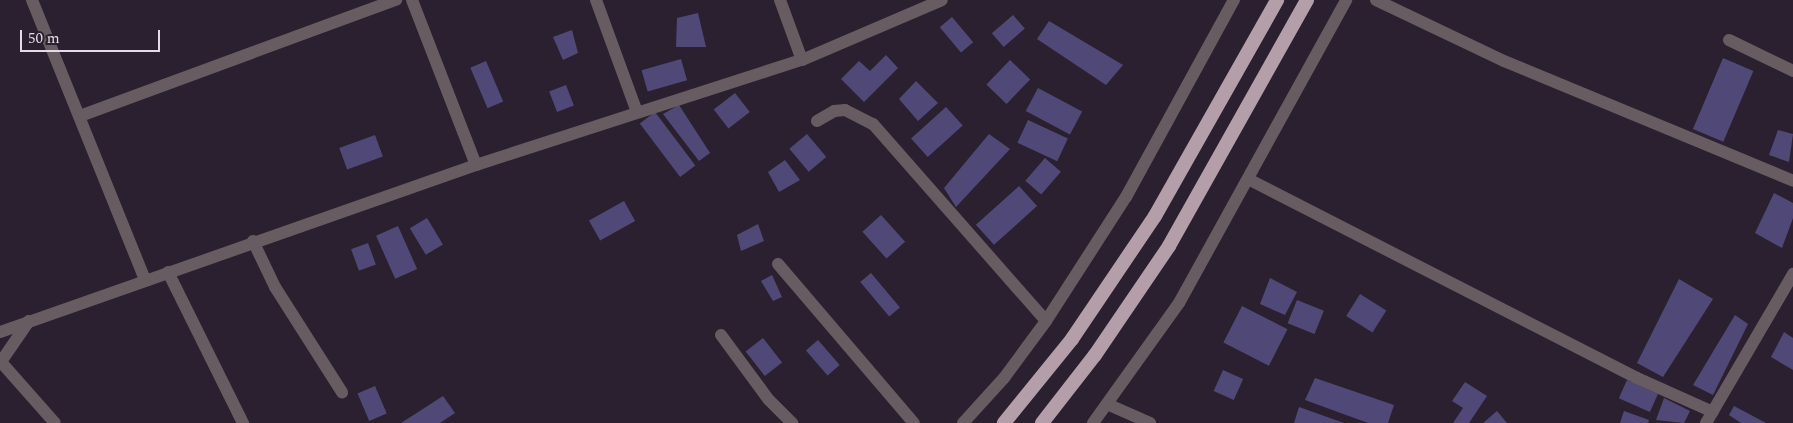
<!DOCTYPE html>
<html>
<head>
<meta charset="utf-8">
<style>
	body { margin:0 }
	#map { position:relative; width:1793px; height:423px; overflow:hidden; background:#2b202f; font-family:Spectral,serif }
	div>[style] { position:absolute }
	.building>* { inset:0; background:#504978; transform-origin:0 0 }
	.minor>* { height:12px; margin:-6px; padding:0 6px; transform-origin:6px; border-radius:6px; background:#665c61 }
	.trunk>* { height:14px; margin:-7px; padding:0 7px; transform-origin:7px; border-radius:7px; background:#b49ea9 }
	span { translate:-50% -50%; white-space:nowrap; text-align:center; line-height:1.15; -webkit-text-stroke:4px #2b202f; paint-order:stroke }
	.scale { position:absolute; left:20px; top:30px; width:140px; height:22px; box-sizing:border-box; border:2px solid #e3dce6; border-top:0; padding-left:6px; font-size:15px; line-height:18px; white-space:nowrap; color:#e3dce6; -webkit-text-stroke:4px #2b202f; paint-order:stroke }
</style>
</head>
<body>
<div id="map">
	<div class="building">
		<div style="clip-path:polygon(698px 13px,706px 47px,676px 47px,677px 18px)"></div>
		<div style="left:1013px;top:15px;width:18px;height:28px;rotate:49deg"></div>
		<div style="left:952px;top:17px;width:33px;height:16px;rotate:50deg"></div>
		<div style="clip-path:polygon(1049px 21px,1123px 65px,1106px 85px,1037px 39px)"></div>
		<div style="clip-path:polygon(572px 30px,578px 53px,563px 60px,553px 37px)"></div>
		<div style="clip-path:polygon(886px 55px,898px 68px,864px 102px,841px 79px,859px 61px,870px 71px)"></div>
		<div style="left:1723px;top:58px;width:33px;height:77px;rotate:23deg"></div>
		<div style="left:681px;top:59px;width:22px;height:41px;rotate:74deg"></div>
		<div style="left:1010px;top:60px;width:28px;height:34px;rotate:44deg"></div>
		<div style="left:486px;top:61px;width:44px;height:17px;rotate:67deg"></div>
		<div style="clip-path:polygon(916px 81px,938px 103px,918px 121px,899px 99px)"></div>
		<div style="left:566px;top:85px;width:22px;height:18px;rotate:69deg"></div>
		<div style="left:1038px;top:88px;width:50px;height:26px;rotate:28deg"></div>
		<div style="left:735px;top:93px;width:24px;height:27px;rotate:52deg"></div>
		<div style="clip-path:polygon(679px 105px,710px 153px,699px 161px,663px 114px)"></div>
		<div style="left:946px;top:107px;width:25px;height:47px;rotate:48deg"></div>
		<div style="left:655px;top:112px;width:67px;height:19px;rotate:53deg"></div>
		<div style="left:1028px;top:120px;width:44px;height:25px;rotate:25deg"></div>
		<div style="clip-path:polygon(1778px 130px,1793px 134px,1789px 162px,1769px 155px)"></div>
		<div style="left:807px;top:134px;width:30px;height:23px;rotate:50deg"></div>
		<div style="clip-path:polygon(989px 134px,1010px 149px,956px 207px,944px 188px)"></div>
		<div style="left:375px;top:135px;width:23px;height:38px;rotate:70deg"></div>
		<div style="left:1045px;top:158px;width:21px;height:30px;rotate:41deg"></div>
		<div style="clip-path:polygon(785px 160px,800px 180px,779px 192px,768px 172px)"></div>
		<div style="left:1019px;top:186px;width:27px;height:58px;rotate:48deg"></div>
		<div style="clip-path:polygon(1774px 193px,1793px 203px,1793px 218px,1782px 248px,1755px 233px)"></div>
		<div style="left:624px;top:201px;width:23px;height:40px;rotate:61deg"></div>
		<div style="left:881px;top:215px;width:36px;height:25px;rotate:48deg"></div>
		<div style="left:427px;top:218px;width:31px;height:20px;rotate:59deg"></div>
		<div style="clip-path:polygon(758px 224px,764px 241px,741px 251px,737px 235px)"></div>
		<div style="left:398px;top:226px;width:47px;height:24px;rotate:66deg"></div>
		<div style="left:368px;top:243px;width:23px;height:18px;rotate:70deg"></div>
		<div style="left:871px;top:273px;width:45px;height:14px;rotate:50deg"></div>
		<div style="clip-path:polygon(772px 275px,782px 297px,773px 301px,761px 281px)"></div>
		<div style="clip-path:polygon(1270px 278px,1297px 292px,1285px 315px,1260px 304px)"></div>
		<div style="clip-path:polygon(1679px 279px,1713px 299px,1663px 377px,1637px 363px)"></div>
		<div style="left:1360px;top:294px;width:31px;height:26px;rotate:32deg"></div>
		<div style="left:1297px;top:300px;width:29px;height:25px;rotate:22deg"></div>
		<div style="left:1242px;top:306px;width:51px;height:41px;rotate:27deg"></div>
		<div style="clip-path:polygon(1735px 315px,1748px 324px,1713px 395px,1693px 385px)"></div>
		<div style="clip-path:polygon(1784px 332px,1793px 338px,1793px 370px,1771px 357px)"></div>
		<div style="left:763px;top:338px;width:31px;height:22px;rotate:52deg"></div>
		<div style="left:818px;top:340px;width:33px;height:16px;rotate:49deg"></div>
		<div style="left:1223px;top:370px;width:22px;height:23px;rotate:24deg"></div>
		<div style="clip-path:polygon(1315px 378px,1394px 405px,1388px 423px,1368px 423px,1305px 400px)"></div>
		<div style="left:1627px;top:380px;width:34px;height:20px;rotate:24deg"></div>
		<div style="clip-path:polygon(1465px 382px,1487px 396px,1469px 423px,1453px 423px,1463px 408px,1452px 401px)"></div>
		<div style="left:375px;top:386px;width:30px;height:19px;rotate:67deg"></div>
		<div style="clip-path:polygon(443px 396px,455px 413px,440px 423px,401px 423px)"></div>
		<div style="clip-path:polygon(1664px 398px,1690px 411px,1684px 423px,1656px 420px)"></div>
		<div style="clip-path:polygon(1734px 406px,1766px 423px,1741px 423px,1729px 415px)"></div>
		<div style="clip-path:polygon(1299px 407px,1344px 423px,1294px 423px)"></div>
		<div style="clip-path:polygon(1497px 411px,1507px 423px,1483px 423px)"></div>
		<div style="clip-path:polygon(1624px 411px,1649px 420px,1648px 423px,1620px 423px)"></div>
	</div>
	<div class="minor">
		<div style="left:32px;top:0;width:302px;rotate:68deg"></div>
		<div style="left:412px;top:0;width:177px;rotate:68.8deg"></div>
		<div style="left:596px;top:0;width:119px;rotate:69.9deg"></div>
		<div style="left:780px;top:0;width:64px;rotate:69.9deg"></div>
		<div style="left:1376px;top:0;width:142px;rotate:25.5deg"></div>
		<div style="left:1504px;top:61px;width:313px;rotate:22.5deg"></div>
		<div style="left:1729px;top:40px;width:71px;rotate:25.8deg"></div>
		<div style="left:80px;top:116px;width:337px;rotate:-20.2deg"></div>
		<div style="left:817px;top:121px;width:20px;rotate:-30deg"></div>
		<div style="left:834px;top:111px;width:11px;rotate:-5deg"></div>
		<div style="left:845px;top:110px;width:31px;rotate:27deg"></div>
		<div style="left:873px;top:124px;width:262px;rotate:48.7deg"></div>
		<div style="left:1250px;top:180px;width:435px;rotate:27.1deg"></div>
		<div style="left:1637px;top:378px;width:83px;rotate:24.1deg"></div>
		<div style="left:253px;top:241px;width:51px;rotate:64.4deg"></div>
		<div style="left:275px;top:287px;width:125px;rotate:57.5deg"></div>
		<div style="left:778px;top:264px;width:209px;rotate:49.5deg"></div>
		<div style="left:168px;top:272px;width:169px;rotate:63.6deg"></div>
		<div style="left:0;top:332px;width:504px;rotate:-19.33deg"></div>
		<div style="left:476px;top:165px;width:342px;rotate:-17.9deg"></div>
		<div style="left:802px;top:60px;width:152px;rotate:-23.2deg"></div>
		<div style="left:721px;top:335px;width:81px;rotate:53.6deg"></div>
		<div style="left:769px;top:400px;width:33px;rotate:45deg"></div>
		<div style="left:1px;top:362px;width:81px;rotate:48.5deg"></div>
		<div style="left:0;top:363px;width:51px;rotate:-55.4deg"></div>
		<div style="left:1107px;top:404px;width:47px;rotate:23.8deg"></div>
		<div style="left:963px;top:423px;width:61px;rotate:-47.7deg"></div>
		<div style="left:1004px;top:378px;width:71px;rotate:-53.6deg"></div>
		<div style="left:1046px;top:321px;width:148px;rotate:-57.2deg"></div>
		<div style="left:1126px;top:197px;width:225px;rotate:-61.3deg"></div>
		<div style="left:1093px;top:423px;width:148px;rotate:-54.4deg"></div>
		<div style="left:1179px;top:303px;width:346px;rotate:-61.1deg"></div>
		<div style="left:1706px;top:423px;width:173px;rotate:-59.7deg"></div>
	</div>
	<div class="trunk">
		<div style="left:1004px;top:423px;width:108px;rotate:-51deg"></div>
		<div style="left:1072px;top:339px;width:148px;rotate:-56deg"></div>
		<div style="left:1155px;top:216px;width:248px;rotate:-60.5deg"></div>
		<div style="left:1042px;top:423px;width:86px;rotate:-52.1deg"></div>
		<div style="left:1095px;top:355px;width:132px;rotate:-55.8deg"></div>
		<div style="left:1169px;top:246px;width:282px;rotate:-60.7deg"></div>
	</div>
	<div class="scale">50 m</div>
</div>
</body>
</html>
